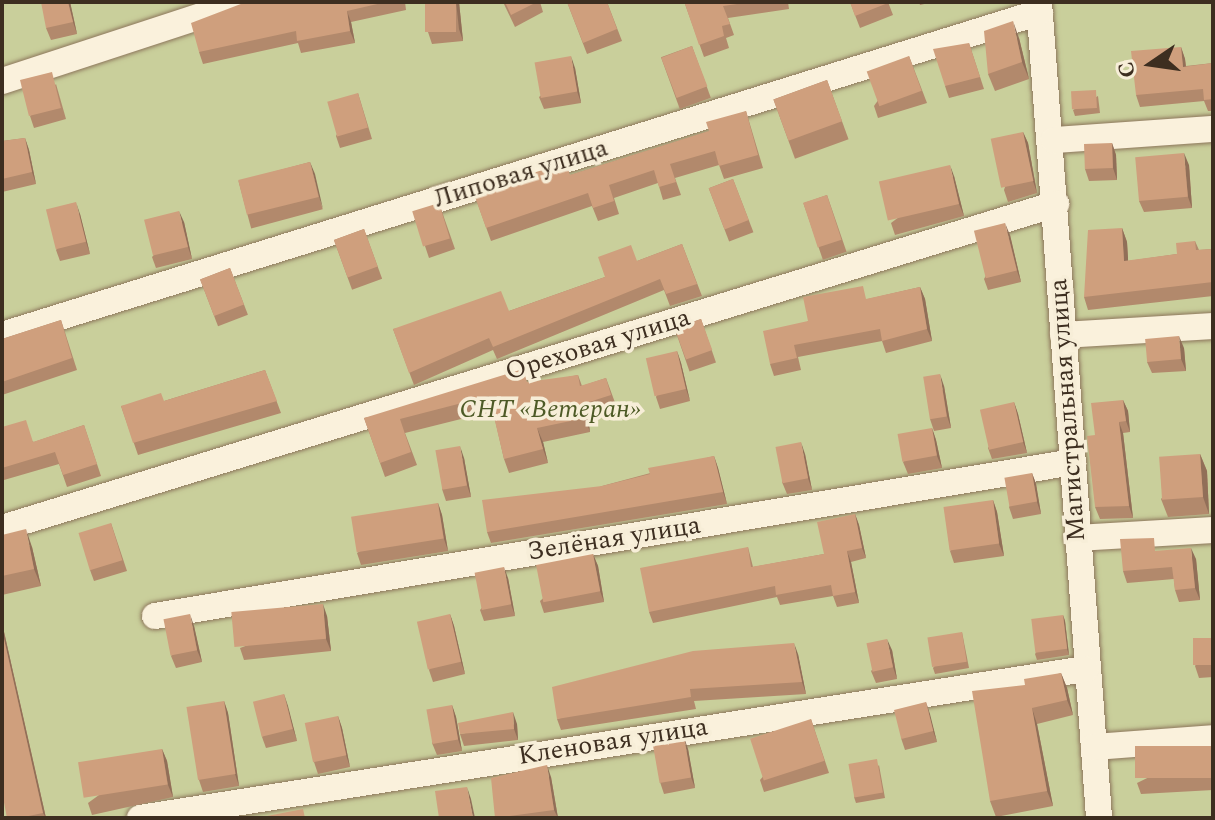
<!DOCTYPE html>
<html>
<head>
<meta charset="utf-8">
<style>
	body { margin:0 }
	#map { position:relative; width:1215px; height:820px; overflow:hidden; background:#f0e4c8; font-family:Spectral,serif }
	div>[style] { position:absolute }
	.green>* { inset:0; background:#c9cf9b; transform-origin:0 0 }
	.roads { filter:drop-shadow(0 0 2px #8d765c) drop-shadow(0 0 2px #8d765c) }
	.minor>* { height:26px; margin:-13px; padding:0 13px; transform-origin:13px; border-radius:13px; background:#faf1dc }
	.wall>* { inset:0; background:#b2896c; transform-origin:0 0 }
	.shaded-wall>* { inset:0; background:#916f58 }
	.building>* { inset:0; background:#cf9f7d; transform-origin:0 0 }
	span { translate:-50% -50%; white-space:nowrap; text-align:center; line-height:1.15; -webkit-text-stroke:7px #f7eed8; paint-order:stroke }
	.street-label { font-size:26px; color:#3d2e20 }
	.park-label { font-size:26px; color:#4d5a26; font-style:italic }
	.frame { position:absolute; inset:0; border:4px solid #3d2e20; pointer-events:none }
	.north { position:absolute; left:1111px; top:24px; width:80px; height:80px; -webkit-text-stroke:6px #f7eed8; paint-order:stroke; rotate:257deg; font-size:22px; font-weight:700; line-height:32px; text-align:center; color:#3d2e20 }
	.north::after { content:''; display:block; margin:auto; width:28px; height:36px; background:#3d2e20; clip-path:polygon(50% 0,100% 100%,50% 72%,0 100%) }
</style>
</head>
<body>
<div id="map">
	<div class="green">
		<div style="left:2px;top:2px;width:1211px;height:816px"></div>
	</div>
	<div class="roads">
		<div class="minor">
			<div style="left:1039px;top:2px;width:818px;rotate:85.79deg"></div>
			<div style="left:2px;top:81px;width:255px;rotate:-18.1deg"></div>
			<div style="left:1054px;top:140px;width:159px;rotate:-4deg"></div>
			<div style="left:2px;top:335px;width:1087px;rotate:-17.28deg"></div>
			<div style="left:1063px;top:335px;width:150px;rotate:-3.4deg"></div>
			<div style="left:2px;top:528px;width:1103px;rotate:-17.09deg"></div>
			<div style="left:1077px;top:538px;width:136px;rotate:-3.4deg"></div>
			<div style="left:155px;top:616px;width:931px;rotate:-9.52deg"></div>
			<div style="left:1094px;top:747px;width:119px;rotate:-4.3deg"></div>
			<div style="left:140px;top:818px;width:957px;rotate:-8.96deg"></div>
		</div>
	</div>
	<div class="wall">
		<div style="clip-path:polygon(70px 2px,77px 34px,51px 40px,46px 28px)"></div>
		<div style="clip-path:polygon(246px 2px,405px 2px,406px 10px,351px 22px,355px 43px,301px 53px,298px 43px,203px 64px,199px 52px)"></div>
		<div style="clip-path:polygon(425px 2px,459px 2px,463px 41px,432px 44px,428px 32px)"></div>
		<div style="clip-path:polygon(503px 2px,540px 2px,543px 12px,515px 27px)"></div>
		<div style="clip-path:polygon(567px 2px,607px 2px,622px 41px,587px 54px)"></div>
		<div style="clip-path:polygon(691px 2px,788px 2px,789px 9px,728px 18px,734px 35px,726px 38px,729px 48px,704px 57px,685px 4px)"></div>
		<div style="clip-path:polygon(850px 2px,888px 2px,893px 15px,860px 28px)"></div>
		<div style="clip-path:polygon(919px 2px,933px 2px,920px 5px)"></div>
		<div style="clip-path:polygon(1019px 38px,1029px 79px,995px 91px,988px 74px)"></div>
		<div style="clip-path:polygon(969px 43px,984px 89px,949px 98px,945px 86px)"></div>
		<div style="left:692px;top:46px;width:55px;height:33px;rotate:70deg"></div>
		<div style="clip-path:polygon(1181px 47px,1185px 59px,1186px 66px,1213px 63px,1213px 111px,1208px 111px,1204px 101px,1140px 107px,1136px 95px)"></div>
		<div style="clip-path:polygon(909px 56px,927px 103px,878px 118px,874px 106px)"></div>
		<div style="clip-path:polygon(575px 68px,581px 103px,544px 109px,539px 97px)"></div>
		<div style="left:827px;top:80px;width:63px;height:57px;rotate:70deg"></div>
		<div style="clip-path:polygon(56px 84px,66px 119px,34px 128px,30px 116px)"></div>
		<div style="clip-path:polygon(358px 93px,372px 139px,340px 148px,336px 136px)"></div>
		<div style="clip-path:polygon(1098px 96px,1100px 113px,1075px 116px,1073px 110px)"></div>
		<div style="clip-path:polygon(746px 111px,763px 168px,724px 179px,719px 165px,675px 178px,681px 195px,663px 200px,658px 183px,614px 198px,619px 214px,598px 221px,592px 206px,491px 241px,473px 191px,570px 175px,709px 131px)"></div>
		<div style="clip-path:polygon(1023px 132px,1028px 143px,1037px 193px,1008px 202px,1004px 190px)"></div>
		<div style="clip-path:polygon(25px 138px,29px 150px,36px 184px,2px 192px,2px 141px)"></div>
		<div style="clip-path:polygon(1112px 143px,1116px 155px,1117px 180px,1089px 181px,1085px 169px)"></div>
		<div style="left:310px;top:162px;width:49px;height:74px;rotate:75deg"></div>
		<div style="clip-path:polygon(1189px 165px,1192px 208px,1144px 212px,1139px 201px)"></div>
		<div style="clip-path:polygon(954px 176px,964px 216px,895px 235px,891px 223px)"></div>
		<div style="left:733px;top:179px;width:57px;height:26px;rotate:69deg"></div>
		<div style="left:827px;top:195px;width:60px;height:25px;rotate:71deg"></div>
		<div style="clip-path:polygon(439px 203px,455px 249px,429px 258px,425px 246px)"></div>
		<div style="clip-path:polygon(80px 214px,90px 254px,60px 261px,56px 250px)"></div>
		<div style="clip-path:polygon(184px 222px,192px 259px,156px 268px,152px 257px)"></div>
		<div style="clip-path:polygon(1122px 228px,1127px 242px,1128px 261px,1177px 254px,1195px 241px,1199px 250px,1213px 249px,1213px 296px,1088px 310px,1084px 297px)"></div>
		<div style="left:364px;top:229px;width:53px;height:32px;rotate:70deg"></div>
		<div style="clip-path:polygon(1010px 235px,1021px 282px,988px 290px,984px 279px)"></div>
		<div style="clip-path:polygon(682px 244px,702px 296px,670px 306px,664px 290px,497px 359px,493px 350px,414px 385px,393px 329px,509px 311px,605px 277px,637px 261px)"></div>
		<div style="left:230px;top:268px;width:50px;height:32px;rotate:69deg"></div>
		<div style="clip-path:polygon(920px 287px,925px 299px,932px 341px,886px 353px,882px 341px,798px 357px,801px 370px,774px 376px,770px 364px,808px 321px,868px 299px)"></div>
		<div style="left:701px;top:319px;width:46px;height:28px;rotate:71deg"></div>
		<div style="clip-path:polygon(61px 320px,77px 370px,2px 395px,2px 339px)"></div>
		<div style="clip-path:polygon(1184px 348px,1186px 371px,1152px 373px,1147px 362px)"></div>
		<div style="clip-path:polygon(677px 351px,681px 363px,690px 401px,660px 409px,656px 397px)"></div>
		<div style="clip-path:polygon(265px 370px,281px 413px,138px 455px,121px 406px,164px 401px)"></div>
		<div style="clip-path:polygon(578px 375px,582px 386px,606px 378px,617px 408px,588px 418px,590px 432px,543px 442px,548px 463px,509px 473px,504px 459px,493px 411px,405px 433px,417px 465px,385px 477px,364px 418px)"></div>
		<div style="clip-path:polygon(944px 386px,951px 428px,934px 431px,930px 419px)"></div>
		<div style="clip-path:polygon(1123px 400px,1128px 411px,1130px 432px,1123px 433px,1133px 518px,1100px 519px,1095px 507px,1095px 435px)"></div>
		<div style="clip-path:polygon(1014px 402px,1018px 414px,1027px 453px,992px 459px,988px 448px)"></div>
		<div style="clip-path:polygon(84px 425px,101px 476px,67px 487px,59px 464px,4px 480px,2px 474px,2px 427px,34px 442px)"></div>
		<div style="clip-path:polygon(932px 428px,936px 440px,942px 468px,908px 474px,903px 462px)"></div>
		<div style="clip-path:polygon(805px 454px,812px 490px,787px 494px,782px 482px)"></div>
		<div style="clip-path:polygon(1200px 454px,1207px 471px,1209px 514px,1168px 517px,1161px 499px)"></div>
		<div style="clip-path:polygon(714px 456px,718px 468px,727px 504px,491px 543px,487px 532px,602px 486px)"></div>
		<div style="clip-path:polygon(464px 458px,471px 497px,446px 501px,442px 489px)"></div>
		<div style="clip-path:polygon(1032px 473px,1036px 484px,1041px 514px,1013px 519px,1009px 507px)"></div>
		<div style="clip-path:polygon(993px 500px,997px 512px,1004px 556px,954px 563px,950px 551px)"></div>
		<div style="clip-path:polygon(438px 503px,442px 515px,448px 551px,361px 565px,357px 553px)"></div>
		<div style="clip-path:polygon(855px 514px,859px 525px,866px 558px,851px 562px,859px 603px,837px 607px,833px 596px,780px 605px,777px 597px,653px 623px,649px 612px,748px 547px,753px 567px,824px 554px)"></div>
		<div style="clip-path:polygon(111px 523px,127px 571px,94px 581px,90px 570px)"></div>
		<div style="clip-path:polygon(2px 535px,32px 547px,41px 586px,2px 595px)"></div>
		<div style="clip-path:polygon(1158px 551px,1196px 559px,1200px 600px,1179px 602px,1175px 590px,1174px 579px,1127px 583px,1123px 571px)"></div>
		<div style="clip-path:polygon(593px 554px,598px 566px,604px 602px,544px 613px,540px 601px)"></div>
		<div style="clip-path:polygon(508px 578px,515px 616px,484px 621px,480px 610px)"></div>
		<div style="clip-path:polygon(450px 614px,454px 626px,465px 674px,433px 682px,429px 670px)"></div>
		<div style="clip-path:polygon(1063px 615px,1065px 621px,1069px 655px,1037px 660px,1035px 654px)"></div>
		<div style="clip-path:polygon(327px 616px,331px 651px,244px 660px,240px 648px)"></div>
		<div style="clip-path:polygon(2px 623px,46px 818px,7px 818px)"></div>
		<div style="clip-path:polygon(194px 626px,202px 662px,176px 668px,171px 656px)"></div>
		<div style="clip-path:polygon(962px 632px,969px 668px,935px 674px,933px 668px)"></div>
		<div style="clip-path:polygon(1213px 638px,1213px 677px,1199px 678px,1195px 666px)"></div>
		<div style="clip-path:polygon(892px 650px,897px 679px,876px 683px,871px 671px)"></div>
		<div style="clip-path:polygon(798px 654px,806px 694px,694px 701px,696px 709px,561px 730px,557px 719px)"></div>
		<div style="clip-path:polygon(1061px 673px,1067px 688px,1073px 715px,1037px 724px,1053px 806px,996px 817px,990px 801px,1025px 685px)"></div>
		<div style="clip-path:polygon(284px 694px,297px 741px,266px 748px,262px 737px)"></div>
		<div style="clip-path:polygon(224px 701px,228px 713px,239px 786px,203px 792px,199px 780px)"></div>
		<div style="clip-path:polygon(926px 702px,937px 742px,905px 750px,901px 738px)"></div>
		<div style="clip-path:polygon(452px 705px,456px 717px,462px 751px,437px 755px,432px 743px)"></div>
		<div style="clip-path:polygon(338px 716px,342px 728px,350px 767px,318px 774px,314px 762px)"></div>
		<div style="clip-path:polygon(811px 719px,829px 773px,764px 792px,760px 780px)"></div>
		<div style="clip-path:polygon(517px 724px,518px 740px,464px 746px,460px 734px)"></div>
		<div style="clip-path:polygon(1213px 746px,1213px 790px,1141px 794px,1137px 783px)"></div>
		<div style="clip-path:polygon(162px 749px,167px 761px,173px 797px,92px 815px,88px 803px)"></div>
		<div style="clip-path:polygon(688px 749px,695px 788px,664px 794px,660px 782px)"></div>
		<div style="clip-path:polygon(879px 765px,885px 798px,856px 803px,854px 797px)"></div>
		<div style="clip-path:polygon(551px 777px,558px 818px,495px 818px)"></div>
	</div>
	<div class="shaded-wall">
		<div style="clip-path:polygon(68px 2px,70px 2px,77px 34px,73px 22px)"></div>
		<div style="clip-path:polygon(456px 2px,459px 2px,463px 41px,459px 29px)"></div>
		<div style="clip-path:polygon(347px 11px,351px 22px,355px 43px,350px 31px)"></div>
		<div style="clip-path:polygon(1013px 21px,1019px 38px,1029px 79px,1022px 62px)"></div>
		<div style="clip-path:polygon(1181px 47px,1185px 59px,1187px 78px,1183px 67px)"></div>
		<div style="clip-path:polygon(571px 56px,575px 68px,581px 103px,577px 91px)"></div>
		<div style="clip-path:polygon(1023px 132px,1028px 143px,1037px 193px,1033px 181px)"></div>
		<div style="clip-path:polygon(25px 138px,29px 150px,36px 184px,32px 172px)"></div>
		<div style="clip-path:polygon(1112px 143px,1116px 155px,1117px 180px,1113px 168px)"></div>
		<div style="clip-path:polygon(1184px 153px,1189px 165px,1192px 208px,1188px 197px)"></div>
		<div style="clip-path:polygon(310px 162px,315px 174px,323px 209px,319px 197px)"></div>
		<div style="clip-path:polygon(950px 165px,954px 176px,964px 216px,959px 204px)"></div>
		<div style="clip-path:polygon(76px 202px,80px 214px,90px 254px,86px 242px)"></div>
		<div style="clip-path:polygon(179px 211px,184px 222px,192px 259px,188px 247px)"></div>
		<div style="clip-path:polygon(1005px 223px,1010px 235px,1021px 282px,1017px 271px)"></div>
		<div style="clip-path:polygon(1122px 228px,1127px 242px,1129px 275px,1124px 261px)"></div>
		<div style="clip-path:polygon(920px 287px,925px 299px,932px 341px,927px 329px)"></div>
		<div style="clip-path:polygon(1179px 336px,1184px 348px,1186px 371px,1181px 359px)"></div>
		<div style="clip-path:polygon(677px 351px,681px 363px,690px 401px,686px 389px)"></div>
		<div style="clip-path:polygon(940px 374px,944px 386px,951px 428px,947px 416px)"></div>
		<div style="clip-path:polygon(1123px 400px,1128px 411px,1130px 432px,1126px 421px)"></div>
		<div style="clip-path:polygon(1014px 402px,1018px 414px,1027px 453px,1023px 442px)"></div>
		<div style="clip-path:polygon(583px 404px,588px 418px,590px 432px,585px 418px)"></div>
		<div style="clip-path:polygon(1119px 422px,1123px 433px,1133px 518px,1129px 506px)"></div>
		<div style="clip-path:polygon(537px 428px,543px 442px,548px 463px,543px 449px)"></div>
		<div style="clip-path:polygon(932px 428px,936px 440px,942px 468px,937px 456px)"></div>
		<div style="clip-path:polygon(801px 442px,805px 454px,812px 490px,808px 478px)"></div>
		<div style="clip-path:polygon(460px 446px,464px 458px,471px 497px,467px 485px)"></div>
		<div style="clip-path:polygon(1200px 454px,1207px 471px,1209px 514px,1203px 497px)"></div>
		<div style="clip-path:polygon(714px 456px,718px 468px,727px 504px,723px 492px)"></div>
		<div style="clip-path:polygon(1032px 473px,1036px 484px,1041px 514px,1037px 502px)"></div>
		<div style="clip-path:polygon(993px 500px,997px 512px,1004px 556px,999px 544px)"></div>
		<div style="clip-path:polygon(438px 503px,442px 515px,448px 551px,444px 539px)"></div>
		<div style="clip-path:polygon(855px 514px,859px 525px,866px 558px,862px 548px)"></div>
		<div style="clip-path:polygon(26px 529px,32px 547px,41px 586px,34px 569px)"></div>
		<div style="clip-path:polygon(1191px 548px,1196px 559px,1200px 600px,1195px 588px)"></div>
		<div style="clip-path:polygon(847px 551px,851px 562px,859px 603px,855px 592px)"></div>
		<div style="clip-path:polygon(593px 554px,598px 566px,604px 602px,600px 591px)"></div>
		<div style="clip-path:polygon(504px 567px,508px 578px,515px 616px,511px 604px)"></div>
		<div style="clip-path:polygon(323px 604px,327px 616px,331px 651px,326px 639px)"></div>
		<div style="clip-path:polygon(190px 614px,194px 626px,202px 662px,197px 650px)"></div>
		<div style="clip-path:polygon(450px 614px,454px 626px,465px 674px,461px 662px)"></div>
		<div style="clip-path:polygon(1063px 615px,1065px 621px,1069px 655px,1067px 649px)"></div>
		<div style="clip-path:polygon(2px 623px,46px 818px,43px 813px,2px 630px)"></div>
		<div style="clip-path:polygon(887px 639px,892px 650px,897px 679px,893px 667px)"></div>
		<div style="clip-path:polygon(794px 643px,798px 654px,806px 694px,802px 682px)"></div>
		<div style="clip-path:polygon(1061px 673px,1067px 688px,1073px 715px,1067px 700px)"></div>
		<div style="clip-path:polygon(284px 694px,288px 706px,297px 741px,293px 729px)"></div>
		<div style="clip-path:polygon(224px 701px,228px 713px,239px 786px,235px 774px)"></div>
		<div style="clip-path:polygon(926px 702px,930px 714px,937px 742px,933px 731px)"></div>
		<div style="clip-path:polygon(452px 705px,456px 717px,462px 751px,458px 739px)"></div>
		<div style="clip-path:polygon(1032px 708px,1037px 724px,1053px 806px,1047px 791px)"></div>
		<div style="clip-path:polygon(513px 712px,517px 724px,518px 740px,514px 729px)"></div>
		<div style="clip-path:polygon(338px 716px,342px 728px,350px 767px,346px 755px)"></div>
		<div style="clip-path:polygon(684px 737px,688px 749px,695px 788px,691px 777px)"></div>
		<div style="clip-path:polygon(162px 749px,167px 761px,173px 797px,168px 785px)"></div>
		<div style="clip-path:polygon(547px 765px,551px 777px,558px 818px,554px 810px)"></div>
		<div style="clip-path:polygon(467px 787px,471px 799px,475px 818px,473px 818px)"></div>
	</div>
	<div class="building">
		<div style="clip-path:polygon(41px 2px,68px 2px,73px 22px,46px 28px)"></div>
		<div style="clip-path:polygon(246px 2px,271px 3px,386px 2px,347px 11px,350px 31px,297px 41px,296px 31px,199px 52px,191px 23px)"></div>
		<div style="left:425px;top:2px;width:31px;height:30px"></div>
		<div style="clip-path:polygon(505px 2px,537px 2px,511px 15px)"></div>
		<div style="clip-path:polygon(567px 2px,607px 2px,617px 29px,583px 43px)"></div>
		<div style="clip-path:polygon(691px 2px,751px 2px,723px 6px,730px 24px,722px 26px,724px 36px,699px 45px,685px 4px)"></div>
		<div style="clip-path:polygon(850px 2px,888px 2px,888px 3px,855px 16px)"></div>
		<div style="clip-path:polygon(1013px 21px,1022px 62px,988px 74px,984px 31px)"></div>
		<div style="clip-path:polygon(969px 43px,980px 77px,945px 86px,933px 49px)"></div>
		<div style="left:692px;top:46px;width:43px;height:33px;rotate:69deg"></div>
		<div style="clip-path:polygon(1181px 47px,1183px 67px,1213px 63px,1213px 99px,1204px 100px,1203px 89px,1136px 95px,1131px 51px)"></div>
		<div style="left:571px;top:56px;width:36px;height:37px;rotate:80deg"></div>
		<div style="left:909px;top:56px;width:37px;height:45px;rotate:70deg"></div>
		<div style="left:52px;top:72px;width:37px;height:33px;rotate:76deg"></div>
		<div style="left:827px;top:80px;width:44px;height:57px;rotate:70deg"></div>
		<div style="left:1096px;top:90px;width:18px;height:25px;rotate:87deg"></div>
		<div style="left:358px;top:93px;width:36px;height:32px;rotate:74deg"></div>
		<div style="clip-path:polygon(746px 111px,758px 155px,719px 166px,715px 151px,670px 164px,676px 182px,659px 187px,654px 170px,609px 185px,614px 201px,593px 208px,588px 193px,486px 228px,473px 191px,566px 163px,570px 175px,709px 131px,706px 122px)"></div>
		<div style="left:1023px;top:132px;width:50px;height:33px;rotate:78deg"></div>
		<div style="clip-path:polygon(25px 138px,32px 172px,2px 179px,2px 141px)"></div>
		<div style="left:1112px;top:143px;width:25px;height:28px;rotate:88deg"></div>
		<div style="left:1184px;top:153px;width:44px;height:49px;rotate:85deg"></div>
		<div style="left:310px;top:162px;width:36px;height:74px;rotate:76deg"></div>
		<div style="left:950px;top:165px;width:40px;height:73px;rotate:77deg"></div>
		<div style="left:733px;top:179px;width:44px;height:26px;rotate:69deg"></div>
		<div style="left:827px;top:195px;width:47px;height:25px;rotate:72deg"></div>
		<div style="left:76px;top:202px;width:41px;height:31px;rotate:76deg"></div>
		<div style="left:439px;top:203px;width:37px;height:28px;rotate:73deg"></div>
		<div style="left:179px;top:211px;width:37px;height:36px;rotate:76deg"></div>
		<div style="left:1005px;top:223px;width:49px;height:32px;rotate:76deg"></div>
		<div style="clip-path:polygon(1122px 228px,1124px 261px,1177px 254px,1176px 243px,1195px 241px,1196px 250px,1213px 249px,1213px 282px,1084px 297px,1088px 230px)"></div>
		<div style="left:364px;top:229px;width:40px;height:32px;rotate:70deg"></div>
		<div style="clip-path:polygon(682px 244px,697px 284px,666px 294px,660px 279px,493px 347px,489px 338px,409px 373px,393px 329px,501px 291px,509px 311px,605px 277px,598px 257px,631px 245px,637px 261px)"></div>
		<div style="left:230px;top:268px;width:39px;height:32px;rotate:69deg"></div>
		<div style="clip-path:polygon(863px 286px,866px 299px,920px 287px,927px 329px,882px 341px,880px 329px,794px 345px,797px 358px,770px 364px,763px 331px,808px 321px,803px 297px)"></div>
		<div style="left:701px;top:319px;width:33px;height:28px;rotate:70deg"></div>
		<div style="clip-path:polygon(61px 320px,72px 358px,2px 382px,2px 339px)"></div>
		<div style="left:1179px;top:336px;width:23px;height:34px;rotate:85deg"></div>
		<div style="left:677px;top:351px;width:39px;height:32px;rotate:77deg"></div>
		<div style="clip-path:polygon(523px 369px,527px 382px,578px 375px,580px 386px,606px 378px,611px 395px,583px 404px,585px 418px,537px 428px,543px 449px,504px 459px,489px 396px,400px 419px,411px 452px,380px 463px,364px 418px)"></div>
		<div style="clip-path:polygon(265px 370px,277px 401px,133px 443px,121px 406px,161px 393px,164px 401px)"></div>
		<div style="left:940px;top:374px;width:43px;height:17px;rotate:81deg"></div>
		<div style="clip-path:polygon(1123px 400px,1126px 421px,1119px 422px,1129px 506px,1095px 507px,1087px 436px,1095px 435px,1091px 403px)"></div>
		<div style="left:1014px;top:402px;width:41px;height:35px;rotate:77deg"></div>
		<div style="clip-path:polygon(26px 420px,33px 442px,84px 425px,97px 464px,63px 475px,55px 452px,2px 468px,2px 427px)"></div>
		<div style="left:932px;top:428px;width:28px;height:35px;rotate:80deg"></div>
		<div style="left:801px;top:442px;width:37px;height:26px;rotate:79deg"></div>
		<div style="left:460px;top:446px;width:40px;height:25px;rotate:80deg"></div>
		<div style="left:1200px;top:454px;width:43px;height:41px;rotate:86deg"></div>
		<div style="clip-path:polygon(714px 456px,723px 492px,487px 532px,482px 500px,602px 486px,650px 474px,648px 468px)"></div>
		<div style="left:1032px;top:473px;width:29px;height:28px;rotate:80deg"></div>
		<div style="left:993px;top:500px;width:44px;height:50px;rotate:82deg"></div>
		<div style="left:438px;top:503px;width:36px;height:88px;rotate:81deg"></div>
		<div style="clip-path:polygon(855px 514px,862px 548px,847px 551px,855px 592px,833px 596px,831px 585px,776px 595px,775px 586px,649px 612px,640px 568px,748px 547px,751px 567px,824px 554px,817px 522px)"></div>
		<div style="left:111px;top:523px;width:39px;height:34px;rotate:73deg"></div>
		<div style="clip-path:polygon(26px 529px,34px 569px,2px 576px,2px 535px)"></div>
		<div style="clip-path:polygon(1154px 538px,1155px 551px,1191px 548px,1195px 588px,1175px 590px,1172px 567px,1123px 571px,1120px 539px)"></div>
		<div style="left:593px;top:554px;width:38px;height:58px;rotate:79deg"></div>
		<div style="left:504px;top:567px;width:38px;height:30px;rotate:79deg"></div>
		<div style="left:323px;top:604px;width:35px;height:92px;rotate:85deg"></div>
		<div style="left:190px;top:614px;width:37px;height:27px;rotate:79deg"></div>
		<div style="left:450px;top:614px;width:49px;height:34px;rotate:77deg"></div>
		<div style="left:1063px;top:615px;width:34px;height:32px;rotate:83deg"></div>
		<div style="clip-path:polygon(2px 630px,43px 813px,19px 818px,7px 818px,2px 792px)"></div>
		<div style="left:962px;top:632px;width:30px;height:35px;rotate:81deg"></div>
		<div style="left:1213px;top:638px;width:27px;height:20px;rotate:90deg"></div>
		<div style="left:887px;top:639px;width:29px;height:21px;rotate:78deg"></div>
		<div style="clip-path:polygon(794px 643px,802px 682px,690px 689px,691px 697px,557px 719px,552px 687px,693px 651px)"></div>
		<div style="clip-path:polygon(1061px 673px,1067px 700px,1032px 708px,1047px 791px,990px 801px,972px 691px,1025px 685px,1024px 679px)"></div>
		<div style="left:284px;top:694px;width:36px;height:32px;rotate:76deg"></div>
		<div style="left:224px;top:701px;width:74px;height:38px;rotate:81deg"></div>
		<div style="left:926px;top:702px;width:30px;height:33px;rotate:76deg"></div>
		<div style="left:452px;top:705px;width:35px;height:26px;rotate:80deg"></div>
		<div style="clip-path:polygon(513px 712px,514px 729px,460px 734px,458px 723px)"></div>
		<div style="left:338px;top:716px;width:40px;height:34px;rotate:78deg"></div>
		<div style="left:811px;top:719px;width:44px;height:64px;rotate:72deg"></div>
		<div style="left:684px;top:737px;width:41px;height:32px;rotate:80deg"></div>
		<div style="left:1213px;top:746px;width:32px;height:78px;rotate:90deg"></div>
		<div style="left:162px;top:749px;width:36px;height:85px;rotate:81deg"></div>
		<div style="left:877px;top:759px;width:34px;height:29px;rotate:80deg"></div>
		<div style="clip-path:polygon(547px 765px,554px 810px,495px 818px,491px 778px)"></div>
		<div style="clip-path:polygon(467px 787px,473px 818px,439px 818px,435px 791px)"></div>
		<div style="clip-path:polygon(303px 809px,305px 818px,268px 818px,267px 816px)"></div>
	</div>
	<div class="street-label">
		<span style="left:521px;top:174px;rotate:-17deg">Липовая улица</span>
		<span style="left:598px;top:345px;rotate:-17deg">Ореховая улица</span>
		<span style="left:1068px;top:410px;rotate:-94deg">Магистральная улица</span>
		<span style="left:614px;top:539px;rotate:-9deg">Зелёная улица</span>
		<span style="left:613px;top:742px;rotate:-9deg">Кленовая улица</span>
	</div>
	<div class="park-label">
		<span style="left:550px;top:410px">СНТ «Ветеран»</span>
	</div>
	<div class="frame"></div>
	<div class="north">С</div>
</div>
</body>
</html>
